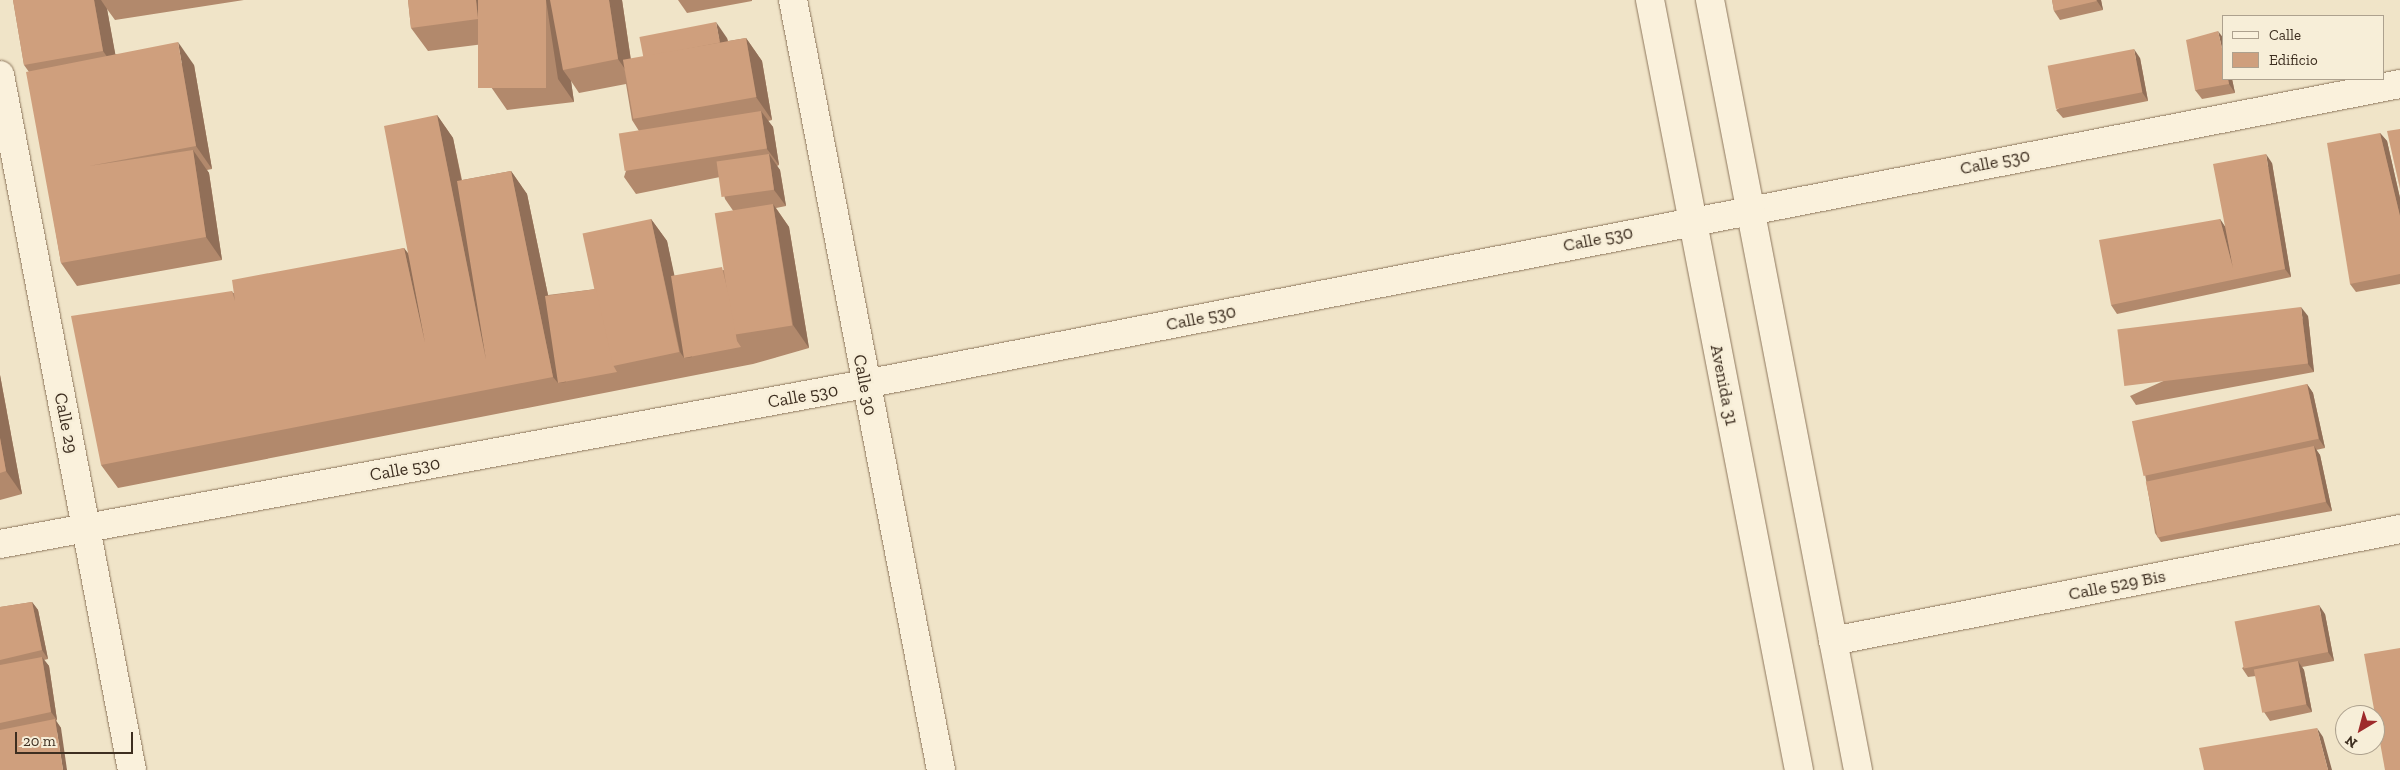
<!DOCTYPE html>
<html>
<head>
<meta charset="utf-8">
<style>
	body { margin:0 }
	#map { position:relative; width:2400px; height:770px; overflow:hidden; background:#f0e4c8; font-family:"Zilla Slab",serif }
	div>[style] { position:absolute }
	.roads { filter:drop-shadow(0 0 1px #8d765c) drop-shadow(0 0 1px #8d765c) }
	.minor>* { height:28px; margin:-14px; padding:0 14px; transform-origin:14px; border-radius:14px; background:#faf1dc }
	.secondary>* { height:28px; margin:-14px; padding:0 14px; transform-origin:14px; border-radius:14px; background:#faf1dc }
	.wall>* { inset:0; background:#b2896c }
	.shaded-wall>* { inset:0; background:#916f58 }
	.building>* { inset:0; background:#cf9f7d; transform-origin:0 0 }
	span { translate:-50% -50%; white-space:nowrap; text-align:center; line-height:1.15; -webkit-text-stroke:5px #f7eed8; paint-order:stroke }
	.street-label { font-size:18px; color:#3d2e20 }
	.legend { position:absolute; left:2222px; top:15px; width:162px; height:65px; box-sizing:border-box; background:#f7eed8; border:1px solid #ada18e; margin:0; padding:6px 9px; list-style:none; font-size:15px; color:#3d2e20 }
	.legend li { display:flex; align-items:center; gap:10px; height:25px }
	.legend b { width:25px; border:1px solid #ada18e }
	.north { position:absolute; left:2335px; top:705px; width:50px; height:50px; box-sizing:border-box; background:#f7eed8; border:1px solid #ada18e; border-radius:50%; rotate:217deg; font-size:14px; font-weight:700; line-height:20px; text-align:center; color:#3d2e20 }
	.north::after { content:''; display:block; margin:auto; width:18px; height:22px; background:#9e2a2b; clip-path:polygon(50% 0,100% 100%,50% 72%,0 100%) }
	.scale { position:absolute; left:15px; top:732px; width:118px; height:22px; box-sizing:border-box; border:2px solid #3d2e20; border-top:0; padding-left:6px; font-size:15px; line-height:18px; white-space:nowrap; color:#3d2e20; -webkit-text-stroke:4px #f7eed8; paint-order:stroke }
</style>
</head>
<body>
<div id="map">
	<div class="roads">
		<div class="minor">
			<div style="left:793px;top:0;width:784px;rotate:79.12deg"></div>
			<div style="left:0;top:75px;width:707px;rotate:79.25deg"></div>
			<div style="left:0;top:544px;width:880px;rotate:-10.48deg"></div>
			<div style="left:865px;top:384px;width:1564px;rotate:-11.06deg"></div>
			<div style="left:1833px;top:641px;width:578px;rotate:-11.17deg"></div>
		</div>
		<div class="secondary">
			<div style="left:1650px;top:0;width:784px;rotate:79.05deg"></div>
			<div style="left:1710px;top:0;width:784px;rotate:79.12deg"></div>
		</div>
	</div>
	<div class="wall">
		<div style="clip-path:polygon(13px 0,244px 0,115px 20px,107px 9px,115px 54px,194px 65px,212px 169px,207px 170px,209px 173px,222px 260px,77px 286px,61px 263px,29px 72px,24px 65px)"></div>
		<div style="clip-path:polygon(408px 0,622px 0,631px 60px,727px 38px,728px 41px,746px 38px,762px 61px,772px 120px,768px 121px,773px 127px,779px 165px,777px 166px,780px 170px,786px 206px,776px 208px,789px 227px,809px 348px,753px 364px,696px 375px,118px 488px,101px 465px,232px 291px,233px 293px,404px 248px,408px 253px,437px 115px,453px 138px,462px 180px,511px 171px,527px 194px,548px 295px,596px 289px,651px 219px,667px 241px,674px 276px,724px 270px,734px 212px,725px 199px,720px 177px,636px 194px,624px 177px,639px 131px,632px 120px,626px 84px,579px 93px,571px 81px,574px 102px,507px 110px,491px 87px,484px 44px,428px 51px,411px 28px)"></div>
		<div style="clip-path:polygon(678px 0,752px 0,752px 1px,687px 13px)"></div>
		<div style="clip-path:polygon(2052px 0,2101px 0,2103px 10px,2060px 20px,2054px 11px)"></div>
		<div style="clip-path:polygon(2140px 58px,2148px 101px,2063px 118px,2056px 110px)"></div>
		<div style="clip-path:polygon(2224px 79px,2232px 79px,2235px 93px,2202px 99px,2195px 90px)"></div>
		<div style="clip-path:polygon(2380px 133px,2387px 141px,2400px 198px,2400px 284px,2356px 292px,2350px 284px)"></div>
		<div style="clip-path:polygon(2272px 163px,2291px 277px,2117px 314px,2111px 305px,2220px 219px,2225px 227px)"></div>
		<div style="clip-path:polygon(2308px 316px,2314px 372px,2136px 405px,2130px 396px)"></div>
		<div style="clip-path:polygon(0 375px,22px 494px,0 500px)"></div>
		<div style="clip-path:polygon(2307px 384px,2313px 393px,2325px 448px,2316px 450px,2320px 455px,2332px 511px,2161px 542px,2155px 533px,2145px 474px,2143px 470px)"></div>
		<div style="clip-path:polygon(32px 602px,38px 610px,48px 659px,44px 660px,49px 666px,57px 720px,56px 721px,61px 728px,0 770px,0 607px)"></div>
		<div style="clip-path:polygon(2325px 614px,2334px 661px,2302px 667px,2304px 670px,2312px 712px,2270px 721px,2264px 712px,2256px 676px,2248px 677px,2242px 668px)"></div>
	</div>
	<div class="shaded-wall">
		<div style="clip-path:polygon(94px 0,101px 0,107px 9px,119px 74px,103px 51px)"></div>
		<div style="clip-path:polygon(476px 0,489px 0,494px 42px,478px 19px)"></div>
		<div style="clip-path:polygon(546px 0,559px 0,563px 70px,571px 81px,574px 102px,558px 79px)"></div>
		<div style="clip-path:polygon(609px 0,622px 0,634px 82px,618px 59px)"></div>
		<div style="clip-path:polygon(2096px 0,2101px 0,2103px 10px,2097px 1px)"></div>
		<div style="clip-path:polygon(716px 22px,727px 38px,733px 67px,721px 50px)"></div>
		<div style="clip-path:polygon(2218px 31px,2224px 39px,2224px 57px)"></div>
		<div style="clip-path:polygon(746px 38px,762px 61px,772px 120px,756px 97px)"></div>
		<div style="clip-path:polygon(178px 42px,194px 65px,212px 169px,196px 146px)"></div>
		<div style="clip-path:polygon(2134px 49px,2140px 58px,2148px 101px,2142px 92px)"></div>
		<div style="clip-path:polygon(2228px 79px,2232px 79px,2235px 93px,2229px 84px)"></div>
		<div style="clip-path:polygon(761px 111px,773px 127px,779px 165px,767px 149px)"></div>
		<div style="clip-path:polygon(437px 115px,453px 138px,502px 383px,486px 360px)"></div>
		<div style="clip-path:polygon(2380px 133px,2387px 141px,2400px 198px,2400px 216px)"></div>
		<div style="clip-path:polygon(193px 150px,209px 173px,222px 260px,206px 237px)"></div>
		<div style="clip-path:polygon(769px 154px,780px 170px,786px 206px,774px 190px)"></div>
		<div style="clip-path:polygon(2266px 154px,2272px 163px,2291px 277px,2285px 269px)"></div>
		<div style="clip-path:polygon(511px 171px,527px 194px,566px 382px,558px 383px,553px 377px)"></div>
		<div style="clip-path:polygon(773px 204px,789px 227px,809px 348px,793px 325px)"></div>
		<div style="clip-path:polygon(651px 219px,667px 241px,692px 357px,684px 358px,680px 352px)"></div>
		<div style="clip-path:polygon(2220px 219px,2226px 228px,2233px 268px)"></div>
		<div style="clip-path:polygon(404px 248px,420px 271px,425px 343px)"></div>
		<div style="clip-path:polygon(2301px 307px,2308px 316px,2314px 372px,2308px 364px)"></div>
		<div style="clip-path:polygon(0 375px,22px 494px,6px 471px,0 438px)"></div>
		<div style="clip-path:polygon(2307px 384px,2313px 393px,2325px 448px,2319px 439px)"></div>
		<div style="clip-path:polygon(2314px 446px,2320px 455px,2332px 511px,2326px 502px)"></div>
		<div style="clip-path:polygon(32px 602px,38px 610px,48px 659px,42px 650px)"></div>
		<div style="clip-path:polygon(2319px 605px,2325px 614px,2334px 661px,2328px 652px)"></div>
		<div style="clip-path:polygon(42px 657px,49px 666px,57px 720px,51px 712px)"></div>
		<div style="clip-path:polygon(2298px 661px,2304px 670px,2312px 712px,2306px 704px)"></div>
		<div style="clip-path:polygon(55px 719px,61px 728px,67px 770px,63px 770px)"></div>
		<div style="clip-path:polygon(2317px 728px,2323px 737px,2332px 770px,2328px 770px)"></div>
	</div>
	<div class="building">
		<div style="clip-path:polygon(13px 0,94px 0,103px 51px,24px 65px)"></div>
		<div style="clip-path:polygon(408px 0,476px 0,478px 19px,411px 28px)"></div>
		<div style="left:478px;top:0;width:68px;height:88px"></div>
		<div style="clip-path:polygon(550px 0,609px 0,618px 59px,563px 70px)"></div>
		<div style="clip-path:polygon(2052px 0,2096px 0,2097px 1px,2054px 11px)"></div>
		<div style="left:716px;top:22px;width:21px;height:78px;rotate:79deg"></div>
		<div style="clip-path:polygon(2218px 31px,2224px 57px,2224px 79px,2228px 79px,2229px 84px,2195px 90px,2186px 40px)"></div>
		<div style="left:746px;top:38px;width:60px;height:125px;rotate:80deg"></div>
		<div style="clip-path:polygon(178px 42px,196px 146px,89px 166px,193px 150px,206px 237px,61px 263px,26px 72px)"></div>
		<div style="left:2134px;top:49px;width:44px;height:88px;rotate:79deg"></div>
		<div style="left:761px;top:111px;width:38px;height:144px;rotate:81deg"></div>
		<div style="clip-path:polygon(437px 115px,486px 360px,457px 181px,511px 171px,553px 377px,101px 465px,71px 316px,232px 291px,235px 301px,232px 280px,404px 248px,425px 343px,384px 126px)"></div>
		<div style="clip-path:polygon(2400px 129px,2400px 189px,2387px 131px)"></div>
		<div style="clip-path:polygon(2380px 133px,2400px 216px,2400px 274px,2350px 284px,2327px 143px)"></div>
		<div style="left:769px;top:154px;width:36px;height:53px;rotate:82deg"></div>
		<div style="clip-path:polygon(2266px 154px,2285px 269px,2111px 305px,2099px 240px,2220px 219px,2233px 268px,2213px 164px)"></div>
		<div style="left:773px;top:204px;width:123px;height:59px;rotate:81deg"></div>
		<div style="left:651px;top:219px;width:136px;height:70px;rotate:78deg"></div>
		<div style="clip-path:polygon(722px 267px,728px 292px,737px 341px,741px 347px,684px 358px,671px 276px)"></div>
		<div style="clip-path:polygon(596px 289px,613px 365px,617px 372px,558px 383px,545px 296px)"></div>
		<div style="left:2301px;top:307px;width:57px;height:185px;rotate:83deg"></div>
		<div style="left:2307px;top:384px;width:56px;height:179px;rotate:78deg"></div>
		<div style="clip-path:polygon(0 438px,6px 471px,0 473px)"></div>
		<div style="left:2314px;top:446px;width:57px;height:172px;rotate:78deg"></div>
		<div style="clip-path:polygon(32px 602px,42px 650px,0 660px,0 607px)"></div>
		<div style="left:2319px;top:605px;width:48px;height:86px;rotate:79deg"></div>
		<div style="clip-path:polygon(2400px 648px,2400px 770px,2385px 770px,2364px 654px)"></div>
		<div style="clip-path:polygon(42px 657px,51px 712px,0 723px,0 665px)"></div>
		<div style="left:2298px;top:661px;width:44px;height:45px;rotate:79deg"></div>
		<div style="clip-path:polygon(55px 719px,63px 770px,0 770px,0 730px)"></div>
		<div style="clip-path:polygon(2317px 728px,2328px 770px,2204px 770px,2199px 748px)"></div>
	</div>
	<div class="street-label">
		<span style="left:1995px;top:162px;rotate:-11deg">Calle 530</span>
		<span style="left:1598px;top:239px;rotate:-11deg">Calle 530</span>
		<span style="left:1201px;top:318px;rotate:-11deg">Calle 530</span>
		<span style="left:865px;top:385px;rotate:79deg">Calle 30</span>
		<span style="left:1724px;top:385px;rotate:79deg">Avenida 31</span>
		<span style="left:803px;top:396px;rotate:-10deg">Calle 530</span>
		<span style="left:66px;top:423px;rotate:79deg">Calle 29</span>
		<span style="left:405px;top:469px;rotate:-10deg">Calle 530</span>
		<span style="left:2117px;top:585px;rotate:-11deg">Calle 529 Bis</span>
	</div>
	<ul class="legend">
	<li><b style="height:6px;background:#faf1dc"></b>Calle</li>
	<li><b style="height:14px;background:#cf9f7d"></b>Edificio</li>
	</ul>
	<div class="north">N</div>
	<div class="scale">20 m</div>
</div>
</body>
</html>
